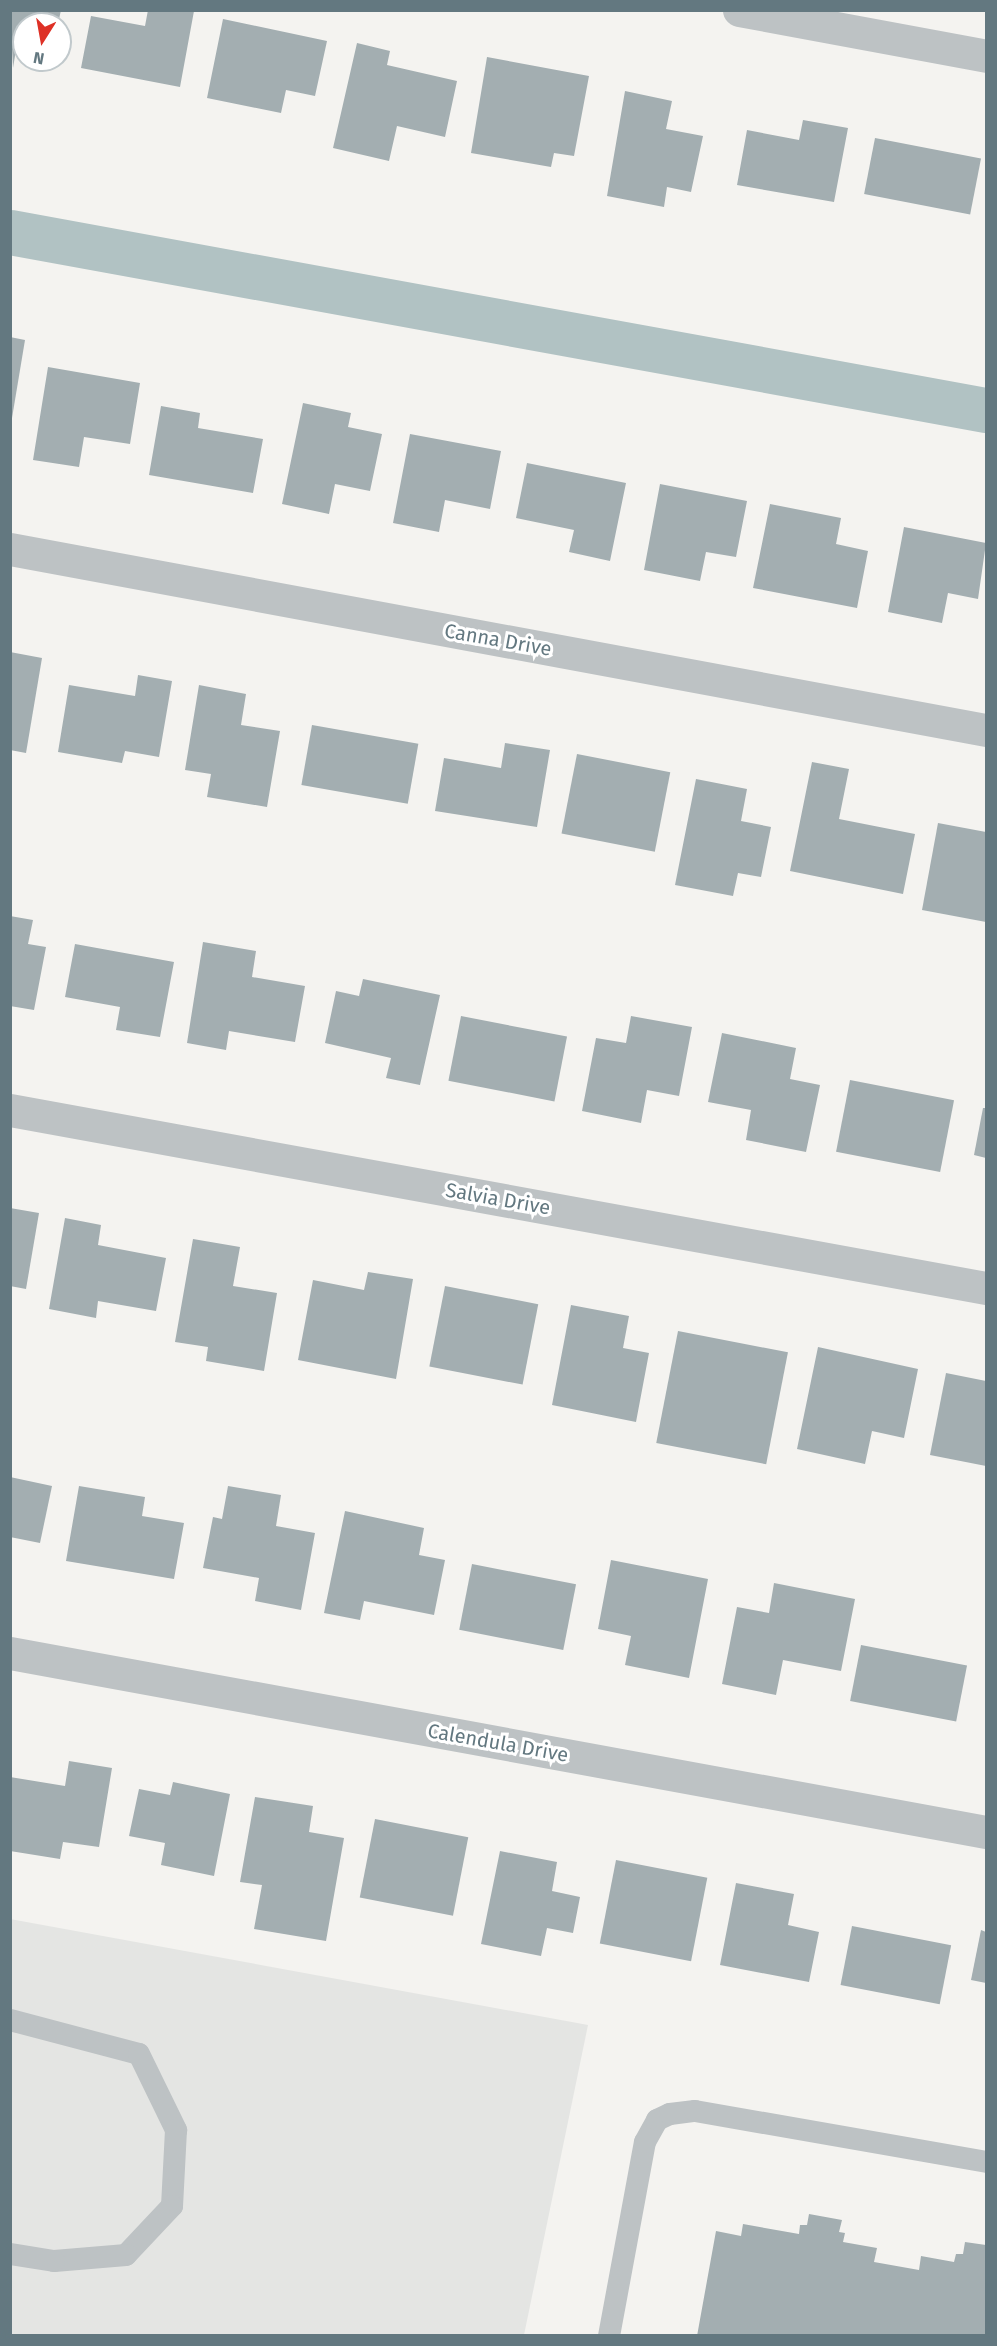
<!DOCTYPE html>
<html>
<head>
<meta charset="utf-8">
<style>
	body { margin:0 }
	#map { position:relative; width:997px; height:2346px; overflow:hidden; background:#f4f3f0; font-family:"Fira Sans",sans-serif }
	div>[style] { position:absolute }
	.built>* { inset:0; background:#e4e5e3 }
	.canal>* { height:45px; margin:-22.5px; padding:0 22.5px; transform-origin:22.5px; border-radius:22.5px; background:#b1c2c3 }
	.building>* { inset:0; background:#a3aeb1; transform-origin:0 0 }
	.service>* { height:22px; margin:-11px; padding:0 11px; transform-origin:11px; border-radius:11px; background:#bdc2c4 }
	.minor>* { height:33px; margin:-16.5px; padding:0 16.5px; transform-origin:16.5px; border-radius:16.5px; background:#bdc2c4 }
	span { translate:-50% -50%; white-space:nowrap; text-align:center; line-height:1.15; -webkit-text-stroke:6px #fff; paint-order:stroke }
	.street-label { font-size:20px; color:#637880 }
	.frame { position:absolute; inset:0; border:12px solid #637880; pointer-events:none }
	.north { position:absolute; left:12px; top:12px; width:60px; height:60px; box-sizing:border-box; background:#fff; border:2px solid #c1c9cc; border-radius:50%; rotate:191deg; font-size:16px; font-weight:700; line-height:24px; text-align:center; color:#637880 }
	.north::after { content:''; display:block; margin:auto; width:21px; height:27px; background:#de3126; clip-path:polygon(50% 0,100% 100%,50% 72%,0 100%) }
</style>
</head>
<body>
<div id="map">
	<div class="built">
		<div style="clip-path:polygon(10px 1919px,588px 2025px,524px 2335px,11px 2335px)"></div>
	</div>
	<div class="canal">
		<div style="left:10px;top:232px;width:992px;rotate:10.34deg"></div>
	</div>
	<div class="building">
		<div style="clip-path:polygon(10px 10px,61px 10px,58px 24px,24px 24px,24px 51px,16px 50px,13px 68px)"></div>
		<div style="clip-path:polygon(148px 10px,194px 11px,180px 87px,81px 68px,91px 16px,145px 26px)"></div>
		<div style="clip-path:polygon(223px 19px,327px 41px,315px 96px,286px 90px,281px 113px,207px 98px)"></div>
		<div style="clip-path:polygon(357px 43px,390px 51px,387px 65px,457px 81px,445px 137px,397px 126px,389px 161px,333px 148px)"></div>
		<div style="clip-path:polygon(487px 57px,589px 76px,574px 156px,554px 153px,551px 167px,471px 153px)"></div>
		<div style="clip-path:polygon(625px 91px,672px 101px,666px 129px,703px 136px,691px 192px,667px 187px,664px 207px,607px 196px)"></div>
		<div style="clip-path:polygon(803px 120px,848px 128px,834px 202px,737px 185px,747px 130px,799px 140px)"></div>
		<div style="left:875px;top:138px;width:108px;height:57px;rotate:11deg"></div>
		<div style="clip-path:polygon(10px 337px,25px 340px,12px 418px,10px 418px)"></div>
		<div style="clip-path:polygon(48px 367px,140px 383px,130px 444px,84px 437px,79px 467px,33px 460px)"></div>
		<div style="clip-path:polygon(303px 403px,351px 413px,348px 427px,382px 434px,370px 491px,335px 484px,329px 514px,282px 504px)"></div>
		<div style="clip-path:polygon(161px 406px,200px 413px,198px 428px,263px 439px,253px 493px,149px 475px)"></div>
		<div style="clip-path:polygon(410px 434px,501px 451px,490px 509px,445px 500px,439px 532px,393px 523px)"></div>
		<div style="clip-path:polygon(527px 463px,626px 483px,610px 561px,569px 552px,574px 530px,516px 518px)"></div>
		<div style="clip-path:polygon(660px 484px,747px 501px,736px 557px,706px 552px,700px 581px,644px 570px)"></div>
		<div style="clip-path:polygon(770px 504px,841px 518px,836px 544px,868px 551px,857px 608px,753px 588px)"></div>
		<div style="clip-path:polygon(904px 527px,986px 543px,978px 599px,948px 593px,942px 623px,888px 612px)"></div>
		<div style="clip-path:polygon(10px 652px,42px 658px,26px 753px,10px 750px)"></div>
		<div style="clip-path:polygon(138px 675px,172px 681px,159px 757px,125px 751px,122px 763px,58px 752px,69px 685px,135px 696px)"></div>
		<div style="clip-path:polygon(199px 685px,246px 694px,241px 725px,280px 731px,267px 807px,207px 797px,211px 774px,185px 770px)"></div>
		<div style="left:312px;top:725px;width:108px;height:61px;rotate:10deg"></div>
		<div style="clip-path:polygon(505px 743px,550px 750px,537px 827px,435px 811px,444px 758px,501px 768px)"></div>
		<div style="left:577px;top:754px;width:95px;height:81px;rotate:11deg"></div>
		<div style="clip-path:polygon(812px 762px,849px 769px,839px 819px,915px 834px,903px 894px,790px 871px)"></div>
		<div style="clip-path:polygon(696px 779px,747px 789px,741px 821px,771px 827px,761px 877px,738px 873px,733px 896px,675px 885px)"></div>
		<div style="clip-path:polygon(938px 823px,986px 832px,986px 922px,922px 910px)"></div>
		<div style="clip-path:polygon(10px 916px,33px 920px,28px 944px,46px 947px,34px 1010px,10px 1006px)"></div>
		<div style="clip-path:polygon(203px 942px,256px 951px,252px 977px,305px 986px,295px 1042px,229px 1031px,226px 1050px,187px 1043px)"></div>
		<div style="clip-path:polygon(75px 944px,174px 962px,160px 1037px,116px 1030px,120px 1007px,65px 997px)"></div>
		<div style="clip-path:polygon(363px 979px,440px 995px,420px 1085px,386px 1078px,391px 1058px,325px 1043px,336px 991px,359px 996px)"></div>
		<div style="left:461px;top:1016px;width:108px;height:66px;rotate:11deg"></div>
		<div style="clip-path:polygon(631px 1016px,692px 1027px,679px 1096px,647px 1090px,641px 1123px,582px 1111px,596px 1038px,626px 1043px)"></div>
		<div style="clip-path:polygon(722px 1033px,796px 1048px,790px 1079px,820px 1085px,806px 1152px,746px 1140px,751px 1110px,708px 1102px)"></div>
		<div style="left:850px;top:1080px;width:106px;height:73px;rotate:11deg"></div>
		<div style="clip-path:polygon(983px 1108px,986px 1108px,986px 1158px,974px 1155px)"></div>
		<div style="clip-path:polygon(10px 1208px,39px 1213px,26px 1289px,10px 1286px)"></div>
		<div style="clip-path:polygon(65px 1218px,101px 1225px,98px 1245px,166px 1258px,156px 1311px,98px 1301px,96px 1318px,49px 1309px)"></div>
		<div style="clip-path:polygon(193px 1239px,240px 1247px,233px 1286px,277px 1293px,264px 1371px,206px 1361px,208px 1347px,175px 1342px)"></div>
		<div style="clip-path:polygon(368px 1272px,413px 1279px,396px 1379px,298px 1360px,313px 1280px,364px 1290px)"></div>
		<div style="left:445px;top:1286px;width:95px;height:82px;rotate:11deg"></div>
		<div style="clip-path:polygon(571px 1305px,629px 1316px,623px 1348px,649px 1353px,636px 1422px,552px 1405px)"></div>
		<div style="left:678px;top:1331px;width:112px;height:114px;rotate:11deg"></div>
		<div style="clip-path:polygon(818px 1347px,918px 1369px,904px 1438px,872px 1431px,865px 1464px,797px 1449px)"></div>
		<div style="clip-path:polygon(946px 1373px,986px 1381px,986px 1466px,930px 1455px)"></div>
		<div style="clip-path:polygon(10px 1477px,52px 1486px,40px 1543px,10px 1537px)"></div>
		<div style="clip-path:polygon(79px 1486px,145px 1497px,142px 1516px,184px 1523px,174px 1579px,66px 1561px)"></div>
		<div style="clip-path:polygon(228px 1486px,281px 1495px,276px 1526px,315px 1533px,301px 1610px,255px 1601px,259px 1578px,203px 1568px,213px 1517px,222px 1519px)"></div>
		<div style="clip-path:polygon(345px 1511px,424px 1528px,419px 1555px,445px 1560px,434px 1615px,364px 1601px,360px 1620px,324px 1613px)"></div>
		<div style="clip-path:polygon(611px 1560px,708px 1579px,689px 1678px,625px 1665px,631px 1636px,598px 1629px)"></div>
		<div style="left:472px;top:1564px;width:106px;height:67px;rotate:11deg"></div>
		<div style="clip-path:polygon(774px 1583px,855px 1599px,841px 1671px,783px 1660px,776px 1695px,722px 1684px,737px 1607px,769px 1613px)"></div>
		<div style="left:861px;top:1645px;width:108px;height:57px;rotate:11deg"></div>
		<div style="clip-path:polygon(69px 1761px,112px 1768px,99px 1847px,63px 1842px,60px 1859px,10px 1851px,10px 1777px,65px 1786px)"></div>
		<div style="clip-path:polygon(173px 1782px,230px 1794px,214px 1876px,161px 1865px,165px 1843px,129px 1836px,139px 1789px,170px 1795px)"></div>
		<div style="clip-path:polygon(255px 1797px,313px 1806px,309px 1832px,344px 1838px,326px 1941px,254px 1929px,262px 1885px,240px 1882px)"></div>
		<div style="left:375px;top:1819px;width:95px;height:80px;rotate:11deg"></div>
		<div style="clip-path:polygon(500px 1851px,557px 1862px,552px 1891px,580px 1897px,573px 1933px,547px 1928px,541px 1956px,481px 1944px)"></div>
		<div style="left:616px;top:1860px;width:93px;height:85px;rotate:11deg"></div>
		<div style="clip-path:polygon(736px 1883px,794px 1894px,788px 1925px,819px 1932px,809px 1982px,720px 1965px)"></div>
		<div style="left:852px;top:1926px;width:101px;height:60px;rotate:11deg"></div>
		<div style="clip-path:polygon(981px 1930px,986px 1932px,986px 1983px,971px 1980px)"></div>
		<div style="clip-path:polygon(809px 2214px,842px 2220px,839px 2232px,845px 2233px,843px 2242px,877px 2248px,874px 2262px,919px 2270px,921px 2256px,954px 2262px,956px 2254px,963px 2254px,965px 2242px,986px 2245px,986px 2336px,697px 2336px,716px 2231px,741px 2236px,743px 2224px,799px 2234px,800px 2225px,807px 2225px)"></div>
	</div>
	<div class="service">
		<div style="left:10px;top:2020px;width:133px;rotate:14.8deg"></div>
		<div style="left:139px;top:2054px;width:85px;rotate:64deg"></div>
		<div style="left:176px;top:2130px;width:76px;rotate:93deg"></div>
		<div style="left:172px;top:2206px;width:67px;rotate:133.2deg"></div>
		<div style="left:126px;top:2255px;width:72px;rotate:175.2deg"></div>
		<div style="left:54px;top:2261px;width:45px;rotate:-171deg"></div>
		<div style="left:609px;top:2336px;width:197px;rotate:-79.5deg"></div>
		<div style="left:645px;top:2142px;width:25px;rotate:-61deg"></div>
		<div style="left:657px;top:2120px;width:14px;rotate:-25deg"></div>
		<div style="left:670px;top:2114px;width:25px;rotate:-7deg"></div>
		<div style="left:695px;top:2111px;width:295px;rotate:9.9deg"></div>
	</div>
	<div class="minor">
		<div style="left:739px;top:10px;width:251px;rotate:10.5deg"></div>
		<div style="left:10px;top:549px;width:993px;rotate:10.51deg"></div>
		<div style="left:10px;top:1110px;width:992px;rotate:10.34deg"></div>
		<div style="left:10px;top:1653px;width:992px;rotate:10.39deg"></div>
	</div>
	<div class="street-label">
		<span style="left:498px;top:640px;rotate:10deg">Canna Drive</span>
		<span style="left:498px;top:1199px;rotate:10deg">Salvia Drive</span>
		<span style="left:498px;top:1743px;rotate:10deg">Calendula Drive</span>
	</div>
	<div class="frame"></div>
	<div class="north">N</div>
</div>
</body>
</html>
